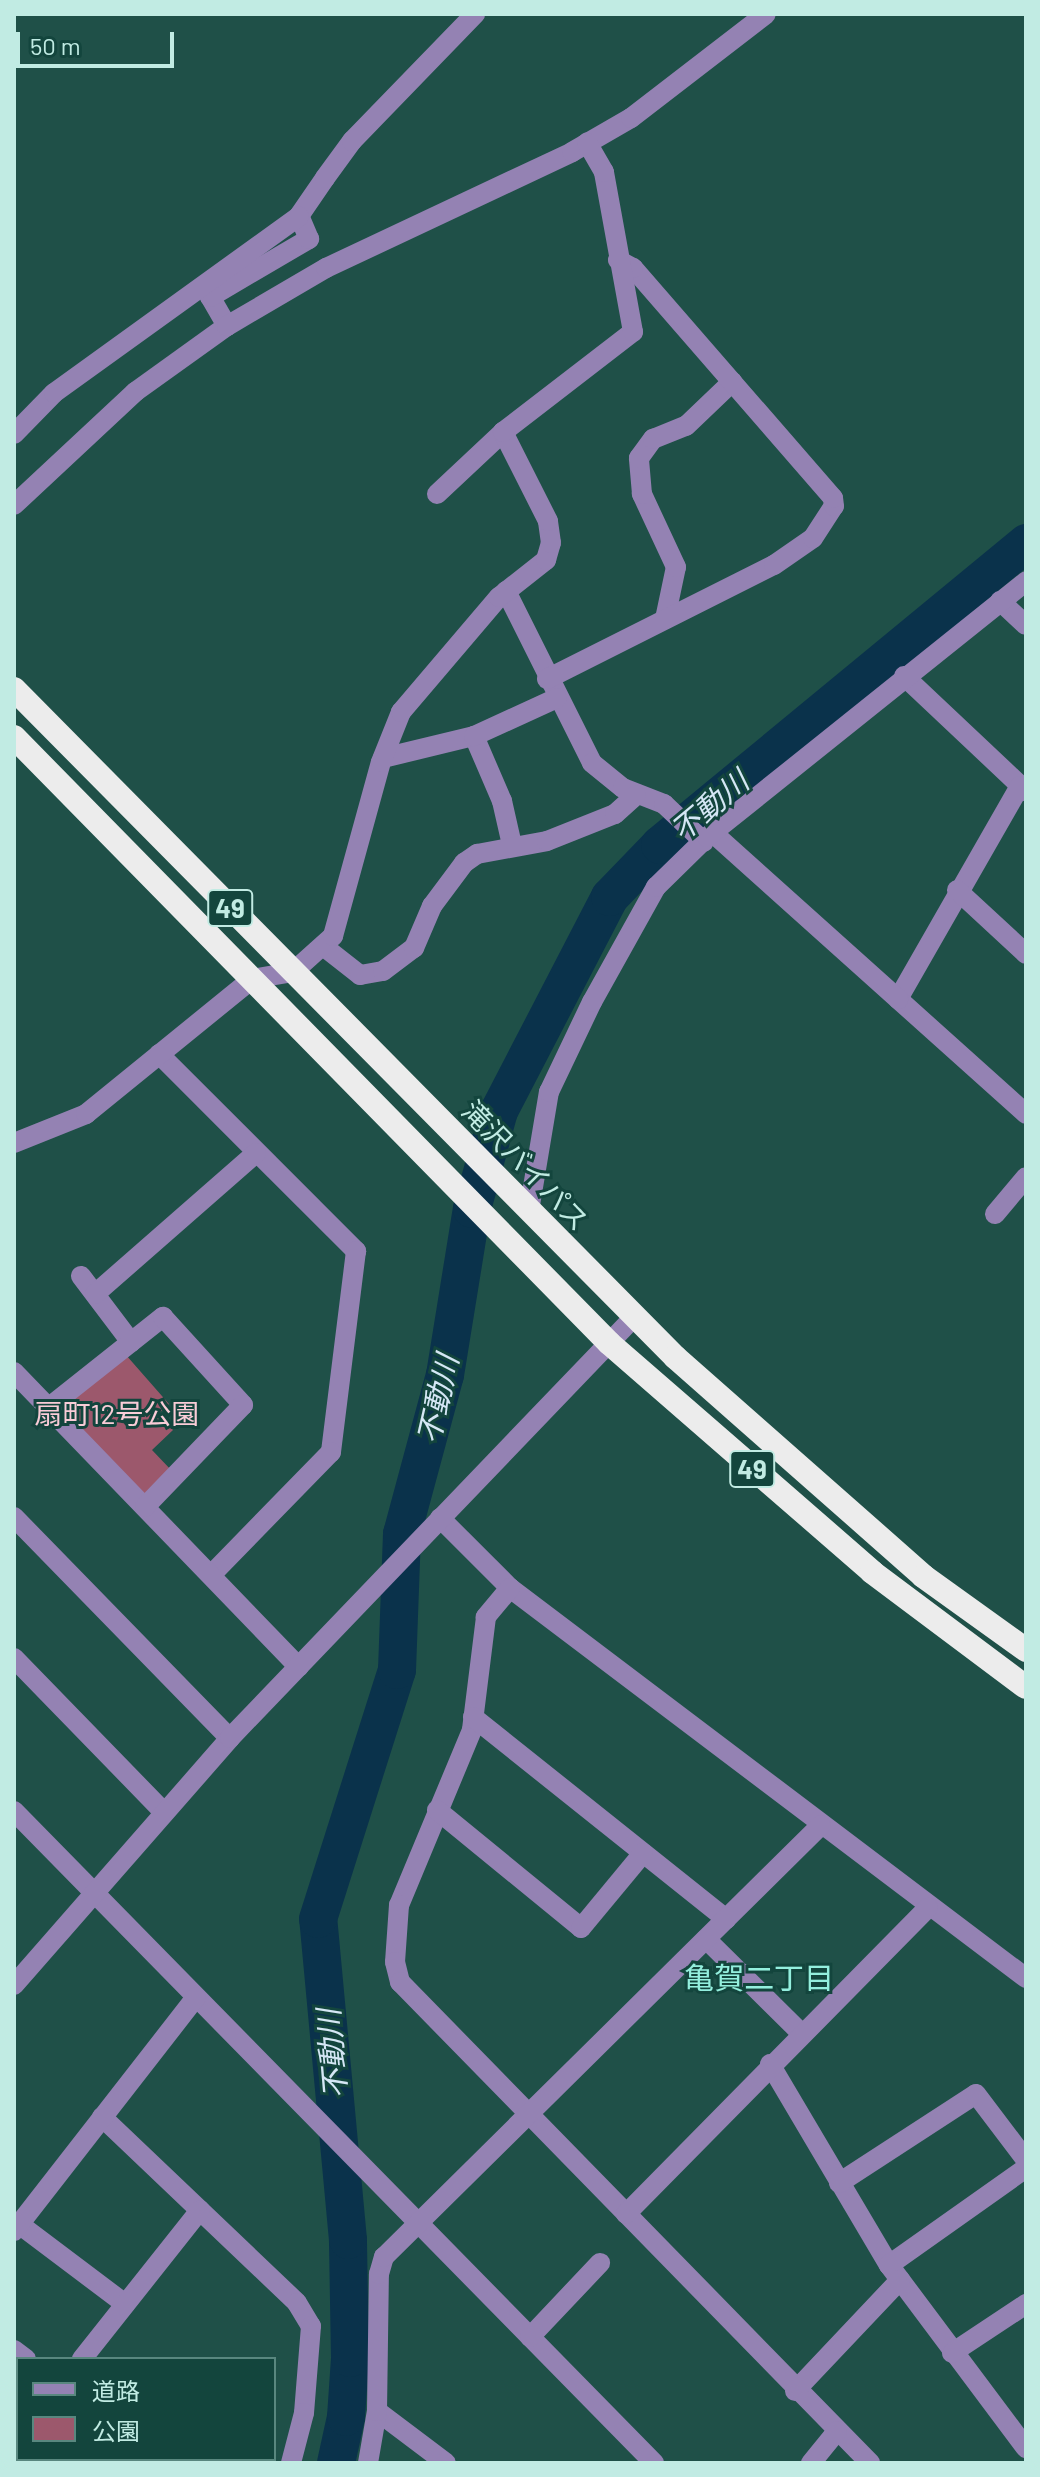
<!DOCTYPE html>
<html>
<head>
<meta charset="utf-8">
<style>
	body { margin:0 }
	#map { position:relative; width:1040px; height:2477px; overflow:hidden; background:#1f5048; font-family:Barlow,"Noto Sans JP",sans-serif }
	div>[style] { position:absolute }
	.green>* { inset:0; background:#9c586c }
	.river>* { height:38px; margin:-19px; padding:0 19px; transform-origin:19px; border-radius:19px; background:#0a324b }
	.minor>* { height:20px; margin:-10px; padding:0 10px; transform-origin:10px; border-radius:10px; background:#9482b3 }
	.highway>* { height:24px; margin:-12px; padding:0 12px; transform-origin:12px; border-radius:12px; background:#ececec }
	span { translate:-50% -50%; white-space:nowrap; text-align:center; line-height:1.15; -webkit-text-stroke:6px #13453d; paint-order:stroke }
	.shield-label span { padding:2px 6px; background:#13453d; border:2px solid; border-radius:6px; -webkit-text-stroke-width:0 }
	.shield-label { font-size:26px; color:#c1ebe3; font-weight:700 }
	.street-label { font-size:28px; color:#c1ebe3 }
	.park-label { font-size:28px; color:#f9ccd7 }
	.water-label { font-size:30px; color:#d5e7f5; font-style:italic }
	.neighbourhood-label { font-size:30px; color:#94efde }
	.frame { position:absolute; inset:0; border:16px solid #c1ebe3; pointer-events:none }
	.legend { position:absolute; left:16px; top:2357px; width:260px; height:104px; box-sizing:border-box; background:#13453d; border:2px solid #59877f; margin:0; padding:10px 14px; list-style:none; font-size:24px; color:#c1ebe3 }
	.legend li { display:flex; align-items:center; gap:16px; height:40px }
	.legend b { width:40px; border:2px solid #59877f }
	.scale { position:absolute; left:16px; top:32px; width:158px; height:36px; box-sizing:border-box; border:4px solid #c1ebe3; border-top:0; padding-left:10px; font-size:24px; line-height:28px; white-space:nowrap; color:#c1ebe3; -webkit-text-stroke:6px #13453d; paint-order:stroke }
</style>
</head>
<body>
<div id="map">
	<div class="green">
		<div style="clip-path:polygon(126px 1355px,169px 1404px,158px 1414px,173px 1430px,152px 1450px,173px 1472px,145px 1501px,60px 1410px)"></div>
	</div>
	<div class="river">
		<div style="left:336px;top:2463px;width:47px;rotate:-77.7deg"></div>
		<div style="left:346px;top:2417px;width:59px;rotate:-86.1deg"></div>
		<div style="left:350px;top:2358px;width:118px;rotate:-91deg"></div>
		<div style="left:348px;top:2240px;width:322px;rotate:-95.3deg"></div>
		<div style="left:318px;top:1919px;width:261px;rotate:-72.4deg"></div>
		<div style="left:397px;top:1670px;width:136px;rotate:-87.9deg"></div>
		<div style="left:402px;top:1534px;width:165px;rotate:-74.9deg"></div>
		<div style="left:445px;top:1375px;width:168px;rotate:-80.8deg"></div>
		<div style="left:472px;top:1209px;width:102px;rotate:-74.6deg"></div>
		<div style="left:499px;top:1111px;width:241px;rotate:-62.6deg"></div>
		<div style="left:610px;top:897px;width:72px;rotate:-46.1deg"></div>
		<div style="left:660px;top:845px;width:475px;rotate:-39.5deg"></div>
	</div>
	<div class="minor">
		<div style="left:227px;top:326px;width:34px;rotate:-120deg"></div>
		<div style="left:210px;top:297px;width:115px;rotate:-30.4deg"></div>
		<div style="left:309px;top:239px;width:25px;rotate:-113deg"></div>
		<div style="left:299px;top:216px;width:46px;rotate:-55.6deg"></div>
		<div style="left:325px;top:178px;width:46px;rotate:-53.9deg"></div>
		<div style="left:352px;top:141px;width:177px;rotate:-45.9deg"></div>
		<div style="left:14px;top:434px;width:57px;rotate:-45.7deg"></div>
		<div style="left:54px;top:393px;width:302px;rotate:-35.8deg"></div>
		<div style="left:437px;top:494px;width:91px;rotate:-43.2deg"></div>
		<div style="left:14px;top:505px;width:166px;rotate:-43deg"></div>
		<div style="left:135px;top:392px;width:113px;rotate:-35.7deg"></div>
		<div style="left:227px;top:326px;width:115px;rotate:-30.4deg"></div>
		<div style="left:326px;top:268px;width:272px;rotate:-25.2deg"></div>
		<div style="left:572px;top:152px;width:68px;rotate:-30deg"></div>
		<div style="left:631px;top:118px;width:170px;rotate:-37.6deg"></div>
		<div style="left:506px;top:591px;width:192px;rotate:63.4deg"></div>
		<div style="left:592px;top:763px;width:40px;rotate:39deg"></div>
		<div style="left:623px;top:788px;width:44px;rotate:21.3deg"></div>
		<div style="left:664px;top:804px;width:55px;rotate:43.5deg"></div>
		<div style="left:1000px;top:601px;width:35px;rotate:43deg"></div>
		<div style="left:665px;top:619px;width:53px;rotate:-78.1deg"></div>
		<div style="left:676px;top:567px;width:81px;rotate:-115deg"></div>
		<div style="left:642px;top:494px;width:36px;rotate:-95deg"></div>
		<div style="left:639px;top:458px;width:24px;rotate:-54deg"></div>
		<div style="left:653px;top:439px;width:35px;rotate:-22deg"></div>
		<div style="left:686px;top:426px;width:64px;rotate:-43.7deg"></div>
		<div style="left:904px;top:676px;width:168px;rotate:43.3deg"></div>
		<div style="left:547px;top:679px;width:254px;rotate:-26.7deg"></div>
		<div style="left:774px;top:565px;width:47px;rotate:-34.7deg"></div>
		<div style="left:813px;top:538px;width:38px;rotate:-57deg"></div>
		<div style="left:834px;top:506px;width:8px;rotate:-97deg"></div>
		<div style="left:833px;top:498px;width:305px;rotate:-131deg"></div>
		<div style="left:633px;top:268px;width:17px;rotate:-152deg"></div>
		<div style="left:474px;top:736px;width:71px;rotate:66.7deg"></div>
		<div style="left:502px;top:801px;width:45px;rotate:77.2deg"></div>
		<div style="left:383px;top:758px;width:94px;rotate:-13.6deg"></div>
		<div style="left:474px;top:736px;width:91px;rotate:-24.6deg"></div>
		<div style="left:1020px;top:786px;width:245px;rotate:119.8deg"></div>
		<div style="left:898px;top:999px;width:172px;rotate:41.9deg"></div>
		<div style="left:713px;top:833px;width:249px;rotate:41.9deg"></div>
		<div style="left:957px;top:890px;width:94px;rotate:42.8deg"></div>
		<div style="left:323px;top:946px;width:47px;rotate:38.1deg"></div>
		<div style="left:360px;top:975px;width:23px;rotate:-10deg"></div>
		<div style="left:383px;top:971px;width:39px;rotate:-37deg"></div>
		<div style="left:414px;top:948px;width:46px;rotate:-66.8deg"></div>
		<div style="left:432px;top:906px;width:54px;rotate:-53.3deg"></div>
		<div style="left:464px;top:863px;width:16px;rotate:-35deg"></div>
		<div style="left:477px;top:854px;width:71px;rotate:-10.5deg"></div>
		<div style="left:547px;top:841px;width:73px;rotate:-21.7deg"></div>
		<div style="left:615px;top:814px;width:28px;rotate:-42deg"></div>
		<div style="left:159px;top:1054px;width:279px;rotate:45deg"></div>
		<div style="left:356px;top:1251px;width:203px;rotate:97.1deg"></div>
		<div style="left:331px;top:1452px;width:170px;rotate:134.3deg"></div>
		<div style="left:14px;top:1143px;width:78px;rotate:-21.9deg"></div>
		<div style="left:86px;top:1114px;width:214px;rotate:-39.1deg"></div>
		<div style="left:252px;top:979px;width:42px;rotate:-9.7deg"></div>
		<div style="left:293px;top:972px;width:54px;rotate:-42deg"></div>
		<div style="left:333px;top:936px;width:180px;rotate:-74.6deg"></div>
		<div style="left:381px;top:762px;width:54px;rotate:-68.2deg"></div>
		<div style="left:401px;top:712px;width:151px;rotate:-49.6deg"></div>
		<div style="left:499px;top:597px;width:60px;rotate:-38.2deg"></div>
		<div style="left:546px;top:560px;width:18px;rotate:-74deg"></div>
		<div style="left:551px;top:543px;width:22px;rotate:-98deg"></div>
		<div style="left:548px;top:521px;width:100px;rotate:-116.8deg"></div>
		<div style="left:503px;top:432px;width:164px;rotate:-37.6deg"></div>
		<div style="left:633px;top:332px;width:163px;rotate:-100.3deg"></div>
		<div style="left:604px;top:172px;width:34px;rotate:-120deg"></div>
		<div style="left:529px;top:1211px;width:121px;rotate:-80.5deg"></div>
		<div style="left:549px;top:1092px;width:100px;rotate:-64.5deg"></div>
		<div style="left:592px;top:1002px;width:132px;rotate:-60.9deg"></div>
		<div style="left:656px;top:887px;width:71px;rotate:-44.4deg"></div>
		<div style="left:707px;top:837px;width:409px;rotate:-38.7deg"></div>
		<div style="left:995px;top:1214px;width:48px;rotate:-50deg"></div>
		<div style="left:81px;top:1276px;width:83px;rotate:52.9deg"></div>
		<div style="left:95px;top:1294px;width:214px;rotate:-41.2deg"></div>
		<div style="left:14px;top:1372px;width:410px;rotate:46deg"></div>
		<div style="left:48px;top:1408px;width:147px;rotate:-38.4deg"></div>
		<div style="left:163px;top:1317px;width:119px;rotate:47.7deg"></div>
		<div style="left:243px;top:1405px;width:141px;rotate:133.9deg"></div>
		<div style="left:14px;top:1517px;width:309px;rotate:45.7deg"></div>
		<div style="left:440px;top:1518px;width:99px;rotate:45deg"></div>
		<div style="left:510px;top:1588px;width:647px;rotate:37.08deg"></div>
		<div style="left:510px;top:1588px;width:38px;rotate:130deg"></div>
		<div style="left:486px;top:1617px;width:114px;rotate:97.1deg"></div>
		<div style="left:472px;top:1730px;width:190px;rotate:112.6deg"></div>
		<div style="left:399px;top:1905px;width:57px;rotate:94deg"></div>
		<div style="left:395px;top:1962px;width:21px;rotate:76deg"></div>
		<div style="left:400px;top:1982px;width:673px;rotate:45.66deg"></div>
		<div style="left:14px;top:1658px;width:214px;rotate:45.8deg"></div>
		<div style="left:473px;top:1717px;width:324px;rotate:38.6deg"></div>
		<div style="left:437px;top:1810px;width:186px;rotate:39.3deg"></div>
		<div style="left:581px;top:1928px;width:97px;rotate:-50.4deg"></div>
		<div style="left:14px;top:1811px;width:914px;rotate:45.53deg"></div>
		<div style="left:706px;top:1939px;width:132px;rotate:44.7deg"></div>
		<div style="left:14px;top:1985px;width:328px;rotate:-48.8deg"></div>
		<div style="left:230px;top:1738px;width:583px;rotate:-46.18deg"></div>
		<div style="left:770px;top:2064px;width:234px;rotate:59.4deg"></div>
		<div style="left:889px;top:2265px;width:229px;rotate:53.2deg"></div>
		<div style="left:102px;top:2117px;width:269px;rotate:43.6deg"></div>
		<div style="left:297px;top:2303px;width:27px;rotate:59deg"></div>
		<div style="left:311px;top:2326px;width:87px;rotate:94.6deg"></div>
		<div style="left:304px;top:2413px;width:52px;rotate:104.6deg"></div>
		<div style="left:839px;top:2183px;width:163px;rotate:-33deg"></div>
		<div style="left:976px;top:2094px;width:83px;rotate:52.9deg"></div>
		<div style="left:626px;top:2214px;width:430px;rotate:-45.4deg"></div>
		<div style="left:19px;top:2224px;width:133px;rotate:37deg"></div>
		<div style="left:14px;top:2231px;width:296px;rotate:-52.1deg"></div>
		<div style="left:889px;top:2265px;width:168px;rotate:-35.3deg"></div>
		<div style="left:530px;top:2337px;width:102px;rotate:-46.6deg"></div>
		<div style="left:14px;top:2350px;width:15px;rotate:37deg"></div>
		<div style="left:952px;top:2353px;width:89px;rotate:-33.5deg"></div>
		<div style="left:82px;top:2359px;width:190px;rotate:-51.6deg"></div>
		<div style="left:14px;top:2377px;width:6px;rotate:-51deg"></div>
		<div style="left:795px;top:2391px;width:153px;rotate:-46.6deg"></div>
		<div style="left:377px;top:2411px;width:86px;rotate:37deg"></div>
		<div style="left:168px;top:2459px;width:7px;rotate:34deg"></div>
		<div style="left:83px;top:2463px;width:5px;rotate:-53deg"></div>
		<div style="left:368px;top:2463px;width:53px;rotate:-80.2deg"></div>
		<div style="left:377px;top:2411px;width:137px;rotate:-89.2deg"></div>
		<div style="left:379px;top:2274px;width:18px;rotate:-74deg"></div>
		<div style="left:384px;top:2257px;width:614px;rotate:-44.67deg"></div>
		<div style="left:811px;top:2463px;width:41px;rotate:-50.9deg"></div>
	</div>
	<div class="highway">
		<div style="left:14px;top:689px;width:940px;rotate:45.3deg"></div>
		<div style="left:675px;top:1357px;width:331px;rotate:41.4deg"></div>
		<div style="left:923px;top:1576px;width:127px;rotate:35.7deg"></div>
		<div style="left:14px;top:737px;width:849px;rotate:45.52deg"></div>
		<div style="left:609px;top:1343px;width:349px;rotate:41deg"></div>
		<div style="left:872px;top:1572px;width:192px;rotate:36.8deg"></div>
	</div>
	<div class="shield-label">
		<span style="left:230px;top:908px">49</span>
		<span style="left:752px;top:1469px">49</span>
	</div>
	<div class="street-label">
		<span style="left:526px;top:1165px;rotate:46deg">滝沢バイパス</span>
	</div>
	<div class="park-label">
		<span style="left:117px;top:1413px">扇町12号公園</span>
	</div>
	<div class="water-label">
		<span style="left:709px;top:805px;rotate:-40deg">不動川</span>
		<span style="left:437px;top:1399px;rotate:-77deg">不動川</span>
		<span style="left:331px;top:2054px;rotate:-95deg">不動川</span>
	</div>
	<div class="neighbourhood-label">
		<span style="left:759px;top:1977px">亀賀二丁目</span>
	</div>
	<div class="frame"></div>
	<ul class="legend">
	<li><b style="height:10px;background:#9482b3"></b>道路</li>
	<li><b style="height:22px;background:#9c586c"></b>公園</li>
	</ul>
	<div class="scale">50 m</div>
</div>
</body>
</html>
